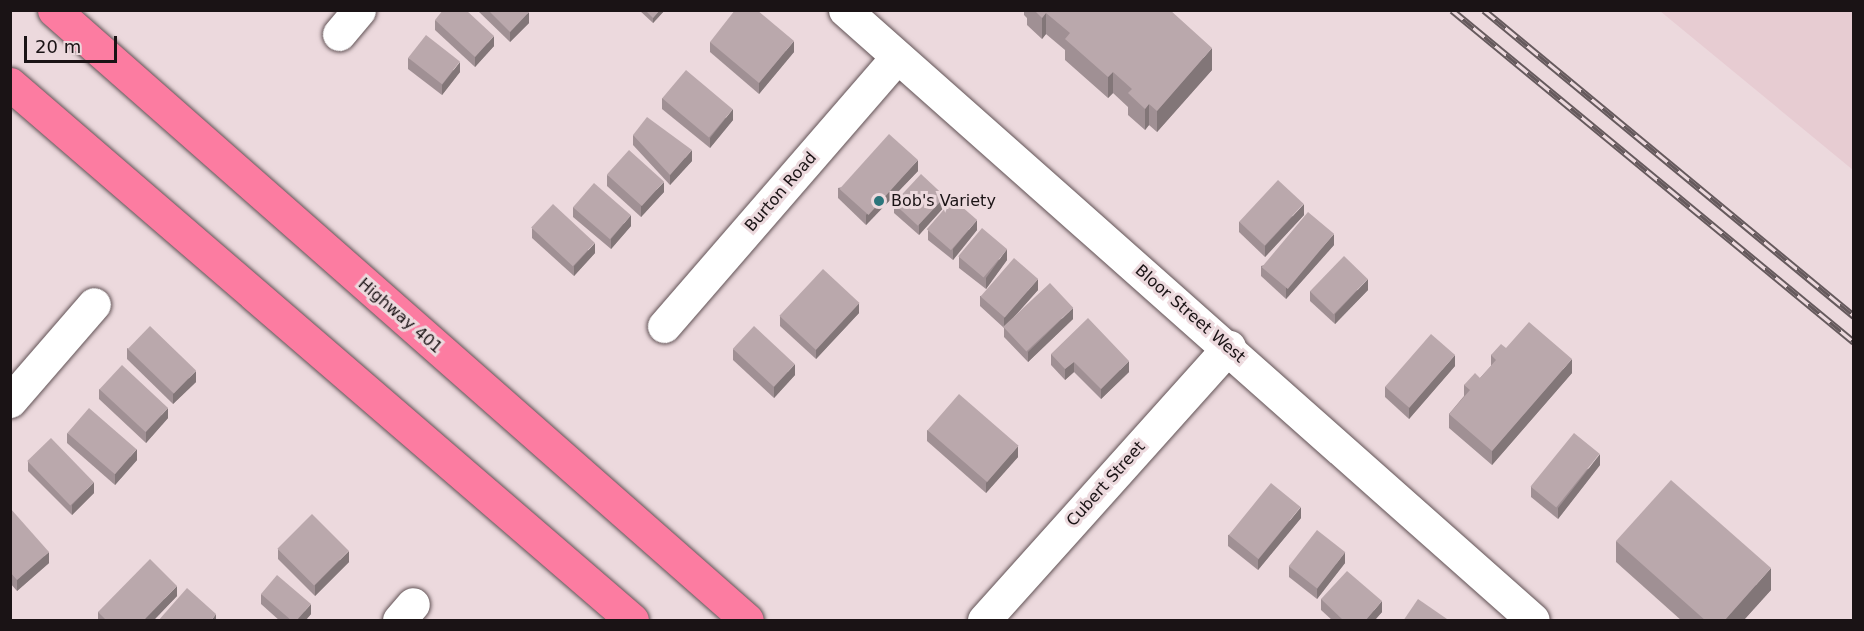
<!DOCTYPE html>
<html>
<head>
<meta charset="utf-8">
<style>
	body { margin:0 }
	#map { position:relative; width:1864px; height:631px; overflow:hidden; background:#ecd9dd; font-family:"DejaVu Sans",sans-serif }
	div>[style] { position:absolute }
	.built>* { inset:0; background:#e7ccd2 }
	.roads { filter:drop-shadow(0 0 2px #615255) drop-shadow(0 0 2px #615255) }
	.street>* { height:33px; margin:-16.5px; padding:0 16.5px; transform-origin:16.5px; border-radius:16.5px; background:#fff }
	.secondary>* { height:33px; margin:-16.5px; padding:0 16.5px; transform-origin:16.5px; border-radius:16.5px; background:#fff }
	.highway>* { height:33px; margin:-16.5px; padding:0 16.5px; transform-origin:16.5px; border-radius:16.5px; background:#fc7ca1 }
	.rail>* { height:7px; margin-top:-3.5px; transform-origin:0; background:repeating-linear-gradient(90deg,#ecd9dd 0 14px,#665a5d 0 28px); box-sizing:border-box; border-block:2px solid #665a5d }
	.wall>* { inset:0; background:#a09094 }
	.shaded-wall>* { inset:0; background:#827678 }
	.building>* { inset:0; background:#baa8ac; transform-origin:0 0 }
	.dots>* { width:16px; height:16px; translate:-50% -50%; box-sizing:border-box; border:3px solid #ecd9dd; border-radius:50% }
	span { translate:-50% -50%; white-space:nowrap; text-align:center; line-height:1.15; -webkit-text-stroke:6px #ecd9dd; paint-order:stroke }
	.street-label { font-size:16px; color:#1a1315 }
	.poi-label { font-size:16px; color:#1a1315 }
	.left { translate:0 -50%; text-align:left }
	.frame { position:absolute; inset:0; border:12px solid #1a1315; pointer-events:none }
	.scale { position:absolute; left:24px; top:36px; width:93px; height:27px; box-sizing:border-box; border:3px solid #1a1315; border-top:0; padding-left:8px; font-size:18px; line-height:21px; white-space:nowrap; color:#1a1315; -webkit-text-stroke:4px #ecd9dd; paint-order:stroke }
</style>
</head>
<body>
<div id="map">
	<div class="built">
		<div style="clip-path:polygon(1660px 11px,1853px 11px,1853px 170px)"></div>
	</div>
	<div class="roads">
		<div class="street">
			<div style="left:339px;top:34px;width:31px;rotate:-50deg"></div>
			<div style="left:664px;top:326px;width:356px;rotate:-49.1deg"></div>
			<div style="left:10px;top:401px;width:128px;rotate:-49.1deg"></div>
			<div style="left:399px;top:620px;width:21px;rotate:-49deg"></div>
			<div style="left:984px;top:620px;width:367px;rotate:-48.1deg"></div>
		</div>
		<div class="secondary">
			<div style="left:845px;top:10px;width:919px;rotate:41.56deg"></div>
		</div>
		<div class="highway">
			<div style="left:54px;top:10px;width:923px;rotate:41.36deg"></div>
			<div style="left:10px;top:84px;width:821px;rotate:40.75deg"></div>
		</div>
	</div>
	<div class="rail">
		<div style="left:1452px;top:10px;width:521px;rotate:39.55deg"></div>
		<div style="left:1484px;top:10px;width:480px;rotate:39.6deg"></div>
	</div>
	<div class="wall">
		<div style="clip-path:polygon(477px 10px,527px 10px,529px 23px,510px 42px)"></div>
		<div style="clip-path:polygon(639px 10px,665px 10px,653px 23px)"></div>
		<div style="clip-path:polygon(1024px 10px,1170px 10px,1212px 70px,1157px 132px,1149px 125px,1145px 130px,1128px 115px,1128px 107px,1113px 93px,1108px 98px,1065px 60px,1065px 50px,1046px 34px,1042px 39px,1027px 25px,1027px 18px,1024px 15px)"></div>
		<div style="clip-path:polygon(435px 20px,494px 46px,475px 67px,435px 30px)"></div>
		<div style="clip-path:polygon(710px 42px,794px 52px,759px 94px,710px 52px)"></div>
		<div style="clip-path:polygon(408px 58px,460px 72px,442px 95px,408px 69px)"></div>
		<div style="clip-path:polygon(662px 98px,733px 120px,710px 148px,662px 109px)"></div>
		<div style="clip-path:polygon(633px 135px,692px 161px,670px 185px,633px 145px)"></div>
		<div style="clip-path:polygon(918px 171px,866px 225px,838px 198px,838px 188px)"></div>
		<div style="clip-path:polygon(607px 175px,664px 192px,641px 217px,607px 186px)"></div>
		<div style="clip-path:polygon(894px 203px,945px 206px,919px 235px,894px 213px)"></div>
		<div style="clip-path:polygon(573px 207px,631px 226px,611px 249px,573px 217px)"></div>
		<div style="clip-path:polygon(1304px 215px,1265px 257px,1239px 232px,1239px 222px)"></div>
		<div style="clip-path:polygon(532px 228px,595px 253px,574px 276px,532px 238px)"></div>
		<div style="clip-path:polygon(928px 230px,977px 230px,953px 260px,928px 240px)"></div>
		<div style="clip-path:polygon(1334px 245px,1286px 299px,1261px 276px,1261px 266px)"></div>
		<div style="clip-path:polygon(959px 257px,1007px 260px,986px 289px,959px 268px)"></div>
		<div style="clip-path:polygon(1038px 290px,1014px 317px,1073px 319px,1028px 362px,1004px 337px,1004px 328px,980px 306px,980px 296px)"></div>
		<div style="clip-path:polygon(1368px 290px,1335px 324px,1310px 301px,1310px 291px)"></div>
		<div style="clip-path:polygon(859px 313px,816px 359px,780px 326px,780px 316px)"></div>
		<div style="clip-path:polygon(127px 348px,196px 382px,173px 404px,127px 359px)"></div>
		<div style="clip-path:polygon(1506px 348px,1572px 373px,1492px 465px,1449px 428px,1449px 414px,1464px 396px,1464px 385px,1480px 378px,1491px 366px,1491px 355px)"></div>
		<div style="clip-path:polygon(733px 349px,795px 375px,774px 398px,733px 360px)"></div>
		<div style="clip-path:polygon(1051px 354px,1129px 372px,1101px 399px,1074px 372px,1065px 380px,1051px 365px)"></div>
		<div style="clip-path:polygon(1455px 366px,1409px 419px,1385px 397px,1385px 387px)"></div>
		<div style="clip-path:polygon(99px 389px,168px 418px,146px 443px,99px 399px)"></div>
		<div style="clip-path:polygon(927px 430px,1018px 457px,986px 493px,927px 441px)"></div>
		<div style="clip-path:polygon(67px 433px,137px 460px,115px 485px,67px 443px)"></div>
		<div style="clip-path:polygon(28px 461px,94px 493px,72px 515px,28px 471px)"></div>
		<div style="clip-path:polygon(1600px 465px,1558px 519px,1531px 497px,1531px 487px)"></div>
		<div style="clip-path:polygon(10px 508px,49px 563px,17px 591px,10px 583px)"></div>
		<div style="clip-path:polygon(1301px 518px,1258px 570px,1228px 546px,1228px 535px)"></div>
		<div style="clip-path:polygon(1616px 541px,1771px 590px,1743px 621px,1682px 621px,1616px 562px)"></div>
		<div style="clip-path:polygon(278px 549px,349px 562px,315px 596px,278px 559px)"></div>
		<div style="clip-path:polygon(1345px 563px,1317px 599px,1289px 577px,1289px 566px)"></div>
		<div style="clip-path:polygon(261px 594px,311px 614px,305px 621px,280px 621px,261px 604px)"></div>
		<div style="clip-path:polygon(177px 596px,153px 621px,98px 621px,98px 612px)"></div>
		<div style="clip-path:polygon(1321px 599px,1382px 612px,1374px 621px,1333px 621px,1321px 610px)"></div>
	</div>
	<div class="shaded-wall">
		<div style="clip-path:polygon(660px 10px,665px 10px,653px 23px,653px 18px)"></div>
		<div style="clip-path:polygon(529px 12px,529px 23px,510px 42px,510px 32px)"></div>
		<div style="clip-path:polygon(1046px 13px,1046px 34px,1042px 39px,1042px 18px)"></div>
		<div style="clip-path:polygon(494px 36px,494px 46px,475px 67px,475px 57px)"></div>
		<div style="clip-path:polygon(794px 41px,794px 52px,759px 94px,759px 83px)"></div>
		<div style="clip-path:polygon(1212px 48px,1212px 70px,1157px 132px,1157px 111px)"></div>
		<div style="clip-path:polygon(460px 62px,460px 72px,442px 95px,442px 85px)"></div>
		<div style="clip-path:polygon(1113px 72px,1113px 93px,1108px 98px,1108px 77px)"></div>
		<div style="clip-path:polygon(1149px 104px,1149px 125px,1145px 130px,1145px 109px)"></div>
		<div style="clip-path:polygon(733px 109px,733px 120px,710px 148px,710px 138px)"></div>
		<div style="clip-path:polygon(692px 150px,692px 161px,670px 185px,670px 175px)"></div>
		<div style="clip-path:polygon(918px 160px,918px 171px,866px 225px,866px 215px)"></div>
		<div style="clip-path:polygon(664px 182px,664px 192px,641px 217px,641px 206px)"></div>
		<div style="clip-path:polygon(945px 196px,945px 206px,919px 235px,919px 224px)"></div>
		<div style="clip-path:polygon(1304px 204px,1304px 215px,1265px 257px,1265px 246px)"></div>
		<div style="clip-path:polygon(631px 215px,631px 226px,611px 249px,611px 239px)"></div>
		<div style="clip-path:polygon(977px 220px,977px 230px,953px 260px,953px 249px)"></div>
		<div style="clip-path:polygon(1334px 234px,1334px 245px,1286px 299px,1286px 288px)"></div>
		<div style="clip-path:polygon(595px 243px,595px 253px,574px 276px,574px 266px)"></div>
		<div style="clip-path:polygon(1007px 249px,1007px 260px,986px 289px,986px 278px)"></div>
		<div style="clip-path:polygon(1038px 279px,1038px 290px,1004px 328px,1004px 318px)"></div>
		<div style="clip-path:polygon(1368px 279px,1368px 290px,1335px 324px,1335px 314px)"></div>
		<div style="clip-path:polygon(859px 303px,859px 313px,816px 359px,816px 348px)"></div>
		<div style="clip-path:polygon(1073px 308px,1073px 319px,1028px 362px,1028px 352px)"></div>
		<div style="clip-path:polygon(1455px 355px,1455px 366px,1409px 419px,1409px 408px)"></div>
		<div style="clip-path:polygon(1572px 359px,1572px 373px,1492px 465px,1492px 451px)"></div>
		<div style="clip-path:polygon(1129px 361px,1129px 372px,1101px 399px,1101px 389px)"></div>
		<div style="clip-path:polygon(1074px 362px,1074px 372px,1065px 380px,1065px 369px)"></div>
		<div style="clip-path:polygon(795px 364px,795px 375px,774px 398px,774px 387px)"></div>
		<div style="clip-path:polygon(196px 371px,196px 382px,173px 404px,173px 394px)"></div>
		<div style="clip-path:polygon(168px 408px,168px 418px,146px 443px,146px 432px)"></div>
		<div style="clip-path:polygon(1018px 446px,1018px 457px,986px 493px,986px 483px)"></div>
		<div style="clip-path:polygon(137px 449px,137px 460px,115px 485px,115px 474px)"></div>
		<div style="clip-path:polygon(1600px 454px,1600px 465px,1558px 519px,1558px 508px)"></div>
		<div style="clip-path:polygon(94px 482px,94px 493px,72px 515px,72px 505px)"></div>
		<div style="clip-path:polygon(1301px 507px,1301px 518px,1258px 570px,1258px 560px)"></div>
		<div style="clip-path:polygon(349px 551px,349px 562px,315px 596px,315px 585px)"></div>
		<div style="clip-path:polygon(49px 552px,49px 563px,17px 591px,17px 580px)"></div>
		<div style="clip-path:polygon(1345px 552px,1345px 563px,1317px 599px,1317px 589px)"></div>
		<div style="clip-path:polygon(1771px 568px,1771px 590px,1743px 621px,1724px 621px)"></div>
		<div style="clip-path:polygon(177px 586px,177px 596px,153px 621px,143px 621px)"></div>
		<div style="clip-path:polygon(1382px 601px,1382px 612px,1374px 621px,1365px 621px)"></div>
		<div style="clip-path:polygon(311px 604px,311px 614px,305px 621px,296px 621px)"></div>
		<div style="clip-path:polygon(216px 614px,216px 621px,211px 621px)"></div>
	</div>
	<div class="building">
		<div style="clip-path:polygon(443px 10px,466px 10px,494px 36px,475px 57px,435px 20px)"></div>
		<div style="clip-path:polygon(488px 10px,527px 10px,529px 12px,510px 32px)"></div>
		<div style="clip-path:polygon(645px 10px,660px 10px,653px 18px)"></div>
		<div style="clip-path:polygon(735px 10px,757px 10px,794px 41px,759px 83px,710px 42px)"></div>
		<div style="clip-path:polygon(1034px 10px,1170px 10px,1212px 48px,1157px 111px,1149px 104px,1145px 109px,1128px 93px,1132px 89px,1113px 72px,1108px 77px,1065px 39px,1070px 33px,1046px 13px,1042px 18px)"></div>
		<div style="left:426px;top:35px;width:43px;height:29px;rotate:38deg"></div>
		<div style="left:686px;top:70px;width:61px;height:37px;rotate:40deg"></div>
		<div style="clip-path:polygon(647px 117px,692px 150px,670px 175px,633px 135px)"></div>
		<div style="left:889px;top:134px;width:39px;height:74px;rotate:42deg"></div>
		<div style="left:629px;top:150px;width:47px;height:33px;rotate:42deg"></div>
		<div style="left:921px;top:174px;width:33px;height:40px;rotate:43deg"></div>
		<div style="left:1278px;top:180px;width:35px;height:57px;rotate:43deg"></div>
		<div style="left:594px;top:183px;width:49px;height:32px;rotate:41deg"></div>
		<div style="left:953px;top:199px;width:32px;height:40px;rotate:41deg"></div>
		<div style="left:553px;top:204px;width:57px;height:32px;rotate:43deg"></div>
		<div style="left:1308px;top:212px;width:34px;height:72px;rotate:40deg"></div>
		<div style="left:982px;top:228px;width:33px;height:37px;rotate:40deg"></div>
		<div style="left:1344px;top:256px;width:33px;height:49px;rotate:44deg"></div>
		<div style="left:1014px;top:258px;width:32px;height:51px;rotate:41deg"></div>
		<div style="left:823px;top:269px;width:50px;height:64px;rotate:43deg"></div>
		<div style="left:1050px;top:283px;width:34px;height:64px;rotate:47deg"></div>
		<div style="clip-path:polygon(1088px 318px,1129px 361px,1101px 389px,1074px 362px,1065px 369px,1051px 354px)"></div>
		<div style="clip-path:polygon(1529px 322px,1572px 359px,1492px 451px,1449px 414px,1470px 390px,1464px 385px,1475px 373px,1480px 378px,1496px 360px,1491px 355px,1501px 344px,1506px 348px)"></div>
		<div style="left:150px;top:326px;width:64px;height:32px;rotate:44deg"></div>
		<div style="left:754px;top:326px;width:56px;height:31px;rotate:43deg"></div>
		<div style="left:1431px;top:334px;width:32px;height:70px;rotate:41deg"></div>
		<div style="left:122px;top:365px;width:63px;height:33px;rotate:43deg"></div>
		<div style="left:959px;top:394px;width:79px;height:48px;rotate:41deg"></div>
		<div style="left:89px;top:408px;width:63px;height:33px;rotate:41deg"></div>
		<div style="left:1574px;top:433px;width:33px;height:69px;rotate:39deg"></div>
		<div style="left:51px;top:438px;width:62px;height:33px;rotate:46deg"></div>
		<div style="clip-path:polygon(1671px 480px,1771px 568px,1724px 621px,1706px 621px,1616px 541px)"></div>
		<div style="left:1271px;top:483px;width:38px;height:67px;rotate:39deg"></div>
		<div style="clip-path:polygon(10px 508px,49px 552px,17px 580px,10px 572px)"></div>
		<div style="left:312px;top:514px;width:52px;height:49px;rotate:45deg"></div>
		<div style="left:1317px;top:530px;width:36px;height:46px;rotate:38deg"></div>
		<div style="clip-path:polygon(150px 559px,177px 586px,143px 621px,107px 621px,98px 612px)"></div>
		<div style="clip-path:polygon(1347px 571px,1382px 601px,1365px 621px,1344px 621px,1321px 599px)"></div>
		<div style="clip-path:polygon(277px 575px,311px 604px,296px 621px,292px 621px,261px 594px)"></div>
		<div style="clip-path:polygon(187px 588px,216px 614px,211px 621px,158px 621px)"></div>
		<div style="clip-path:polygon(1418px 599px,1447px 619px,1446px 621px,1403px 621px)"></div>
	</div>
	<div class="dots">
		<div style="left:879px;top:201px;background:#2b757b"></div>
	</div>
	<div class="street-label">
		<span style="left:781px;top:192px;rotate:-49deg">Burton Road</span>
		<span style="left:1190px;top:314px;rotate:41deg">Bloor Street West</span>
		<span style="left:400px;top:316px;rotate:41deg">Highway 401</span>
		<span style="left:1106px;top:484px;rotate:-48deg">Cubert Street</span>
	</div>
	<div class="poi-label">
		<span class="left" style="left:891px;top:201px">Bob's Variety</span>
	</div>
	<div class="frame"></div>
	<div class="scale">20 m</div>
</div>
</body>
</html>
